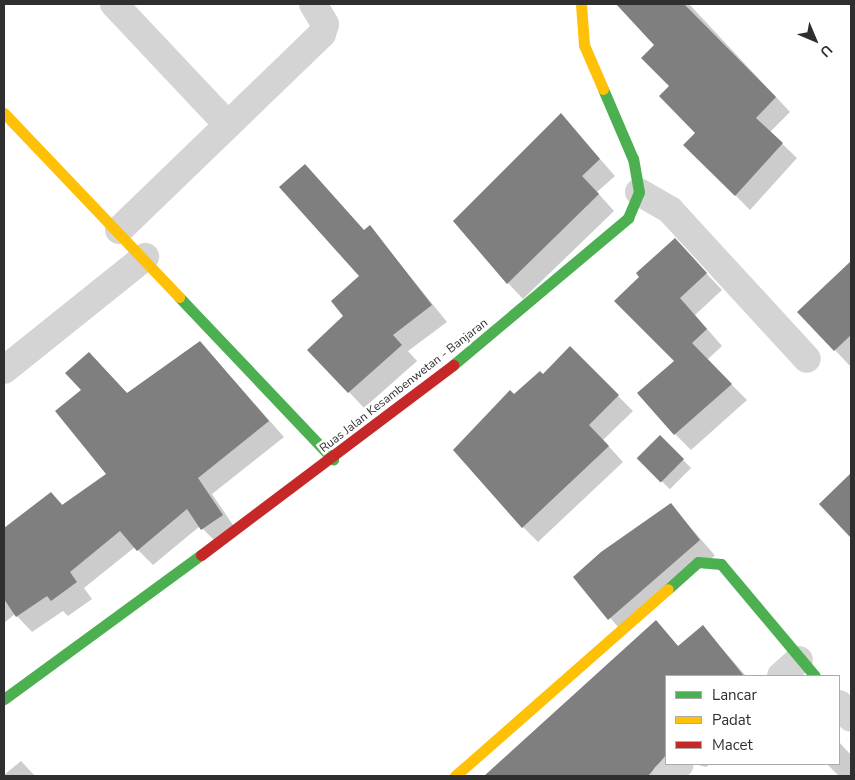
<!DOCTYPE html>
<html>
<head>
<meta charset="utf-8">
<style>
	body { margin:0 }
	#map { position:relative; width:855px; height:780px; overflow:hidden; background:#fff; font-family:"Nunito Sans",sans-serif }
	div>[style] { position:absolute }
	.shadow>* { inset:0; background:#0003; transform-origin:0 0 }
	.building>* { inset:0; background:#7f7f7f; transform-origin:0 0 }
	.street>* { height:28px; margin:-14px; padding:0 14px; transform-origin:14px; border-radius:14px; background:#d4d4d4 }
	.fast>* { height:11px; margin:-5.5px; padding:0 5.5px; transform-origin:5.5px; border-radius:5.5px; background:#4caf50 }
	.slow>* { height:11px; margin:-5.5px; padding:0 5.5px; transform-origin:5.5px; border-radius:5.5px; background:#ffc107 }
	.jam>* { height:11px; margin:-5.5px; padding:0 5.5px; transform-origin:5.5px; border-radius:5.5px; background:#c62828 }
	span { translate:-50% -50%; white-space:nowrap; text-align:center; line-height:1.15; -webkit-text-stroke:5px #fff; paint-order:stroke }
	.street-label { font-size:12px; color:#2f2f2f }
	.frame { position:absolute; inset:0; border:5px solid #2f2f2f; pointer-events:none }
	.legend { position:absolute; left:665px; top:675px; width:175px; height:90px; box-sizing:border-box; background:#fff; border:1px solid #acacac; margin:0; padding:6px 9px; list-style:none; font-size:15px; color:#2f2f2f }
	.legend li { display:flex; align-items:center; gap:10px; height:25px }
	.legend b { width:25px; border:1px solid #acacac }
	.north { position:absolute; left:790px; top:15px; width:50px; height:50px; -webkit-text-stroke:4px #fff; paint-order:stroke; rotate:135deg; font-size:14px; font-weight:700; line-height:20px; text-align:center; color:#2f2f2f }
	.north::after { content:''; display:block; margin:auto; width:18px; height:22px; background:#2f2f2f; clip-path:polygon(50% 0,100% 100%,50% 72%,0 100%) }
</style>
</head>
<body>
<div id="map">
	<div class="shadow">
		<div style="clip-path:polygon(617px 4px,689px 4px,790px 112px,770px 132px,797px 158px,750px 210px,685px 145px,697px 133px,671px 86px,655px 45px)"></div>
		<div style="clip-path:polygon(561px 115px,615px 176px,597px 192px,614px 211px,523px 299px,508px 283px)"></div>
		<div style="clip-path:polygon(370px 227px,447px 322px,408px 351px,417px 361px,364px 408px,349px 392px,345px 316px,361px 276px,365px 231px)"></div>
		<div style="clip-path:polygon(690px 256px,722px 290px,695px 315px,722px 346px,707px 360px,747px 400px,691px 450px,675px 434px,676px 361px,616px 301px)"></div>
		<div style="clip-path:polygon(840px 273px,851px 284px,850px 366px,835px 350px)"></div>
		<div style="clip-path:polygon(570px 348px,633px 411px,603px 440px,623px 462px,538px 542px,523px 527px,514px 396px,543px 376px)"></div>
		<div style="clip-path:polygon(89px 353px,128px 394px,215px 359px,284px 437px,212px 494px,237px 531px,218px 544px,200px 526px,153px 565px,135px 547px,84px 588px,92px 599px,68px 616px,63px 611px,32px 632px,15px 614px,4px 623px,4px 529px,51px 493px,63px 505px,108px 474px,83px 390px)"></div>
		<div style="left:660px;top:437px;width:44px;height:30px;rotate:45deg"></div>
		<div style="clip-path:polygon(851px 475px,851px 536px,821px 504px)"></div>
		<div style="left:671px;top:505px;width:67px;height:120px;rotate:49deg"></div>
		<div style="clip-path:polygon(656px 622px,679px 647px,703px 627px,746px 676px,666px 676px,666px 764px,710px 764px,706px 767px,694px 764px,676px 776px,488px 776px)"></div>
		<div style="clip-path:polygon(839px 742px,851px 755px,851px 776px,839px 776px,827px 764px,839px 764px)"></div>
		<div style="clip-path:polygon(21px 761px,35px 776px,4px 776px,4px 775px)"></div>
	</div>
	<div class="building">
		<div style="clip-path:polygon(616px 4px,684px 4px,776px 97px,756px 118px,783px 143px,735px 196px,683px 145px,695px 133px,659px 96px,669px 86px,641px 58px,654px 45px)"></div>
		<div style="clip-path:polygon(561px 113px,600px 159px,582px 176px,599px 194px,507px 284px,453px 221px)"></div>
		<div style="clip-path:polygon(305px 164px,364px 230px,370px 225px,432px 305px,393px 335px,402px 345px,348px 393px,307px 350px,343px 316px,331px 301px,359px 276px,279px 187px)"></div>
		<div style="clip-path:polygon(675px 238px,707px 273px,680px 298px,707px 329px,692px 343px,732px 384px,674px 435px,637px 393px,674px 361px,614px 301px,639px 277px,636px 273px)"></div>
		<div style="clip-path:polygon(851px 261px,851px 335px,834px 351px,797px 312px)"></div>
		<div style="clip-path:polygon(200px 341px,269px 421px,198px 478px,223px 515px,201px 530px,187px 509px,137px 551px,120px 531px,70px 572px,77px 582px,51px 601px,47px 596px,16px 617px,4px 599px,4px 528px,51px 492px,62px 505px,106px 474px,55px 411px,81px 390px,65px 373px,89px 352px,127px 393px)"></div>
		<div style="clip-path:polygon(570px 346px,619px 395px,589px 425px,609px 446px,522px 528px,453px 450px,510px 390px,514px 394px,540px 371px,543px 374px)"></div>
		<div style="left:660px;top:435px;width:34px;height:33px;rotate:45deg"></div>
		<div style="clip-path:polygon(851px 473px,851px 538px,819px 504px)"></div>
		<div style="clip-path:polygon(671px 503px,700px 540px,608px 620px,573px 577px,601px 552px)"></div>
		<div style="clip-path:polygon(656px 620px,678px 646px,703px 625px,744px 676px,666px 676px,666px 755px,648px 776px,484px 776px)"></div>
	</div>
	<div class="street">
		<div style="left:114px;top:4px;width:163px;rotate:46.7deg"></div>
		<div style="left:639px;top:192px;width:36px;rotate:30deg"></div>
		<div style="left:670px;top:210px;width:202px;rotate:47.4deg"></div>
		<div style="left:119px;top:230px;width:282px;rotate:-44deg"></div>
		<div style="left:322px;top:34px;width:10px;rotate:-73deg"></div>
		<div style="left:325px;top:24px;width:23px;rotate:-121deg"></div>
		<div style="left:4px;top:370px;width:181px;rotate:-38.7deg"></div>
		<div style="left:781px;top:676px;width:24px;rotate:-42deg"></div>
		<div style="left:839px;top:704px;width:18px;rotate:49deg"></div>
		<div style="left:666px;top:776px;width:18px;rotate:-41deg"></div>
	</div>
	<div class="fast">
		<div style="left:179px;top:297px;width:224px;rotate:46.5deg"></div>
		<div style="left:453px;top:365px;width:229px;rotate:-40deg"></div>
		<div style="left:628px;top:218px;width:28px;rotate:-67deg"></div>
		<div style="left:639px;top:192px;width:34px;rotate:-100deg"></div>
		<div style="left:633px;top:159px;width:76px;rotate:-113.2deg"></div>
		<div style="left:668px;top:589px;width:40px;rotate:-42deg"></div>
		<div style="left:698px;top:562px;width:23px;rotate:5deg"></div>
		<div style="left:721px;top:564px;width:146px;rotate:50deg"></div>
		<div style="left:4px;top:699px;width:244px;rotate:-36.2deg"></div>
	</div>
	<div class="slow">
		<div style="left:581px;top:4px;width:41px;rotate:85.8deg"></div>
		<div style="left:584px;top:45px;width:48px;rotate:66.6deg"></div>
		<div style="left:4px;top:113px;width:254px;rotate:46.4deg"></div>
		<div style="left:455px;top:776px;width:283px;rotate:-41.3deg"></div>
	</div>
	<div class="jam">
		<div style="left:201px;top:555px;width:316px;rotate:-37deg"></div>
	</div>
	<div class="street-label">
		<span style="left:404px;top:386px;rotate:-38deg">Ruas Jalan Kesambenwetan - Banjaran</span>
	</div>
	<div class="frame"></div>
	<ul class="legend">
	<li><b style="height:6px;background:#4caf50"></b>Lancar</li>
	<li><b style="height:6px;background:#ffc107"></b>Padat</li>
	<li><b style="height:6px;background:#c62828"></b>Macet</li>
	</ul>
	<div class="north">U</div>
</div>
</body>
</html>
